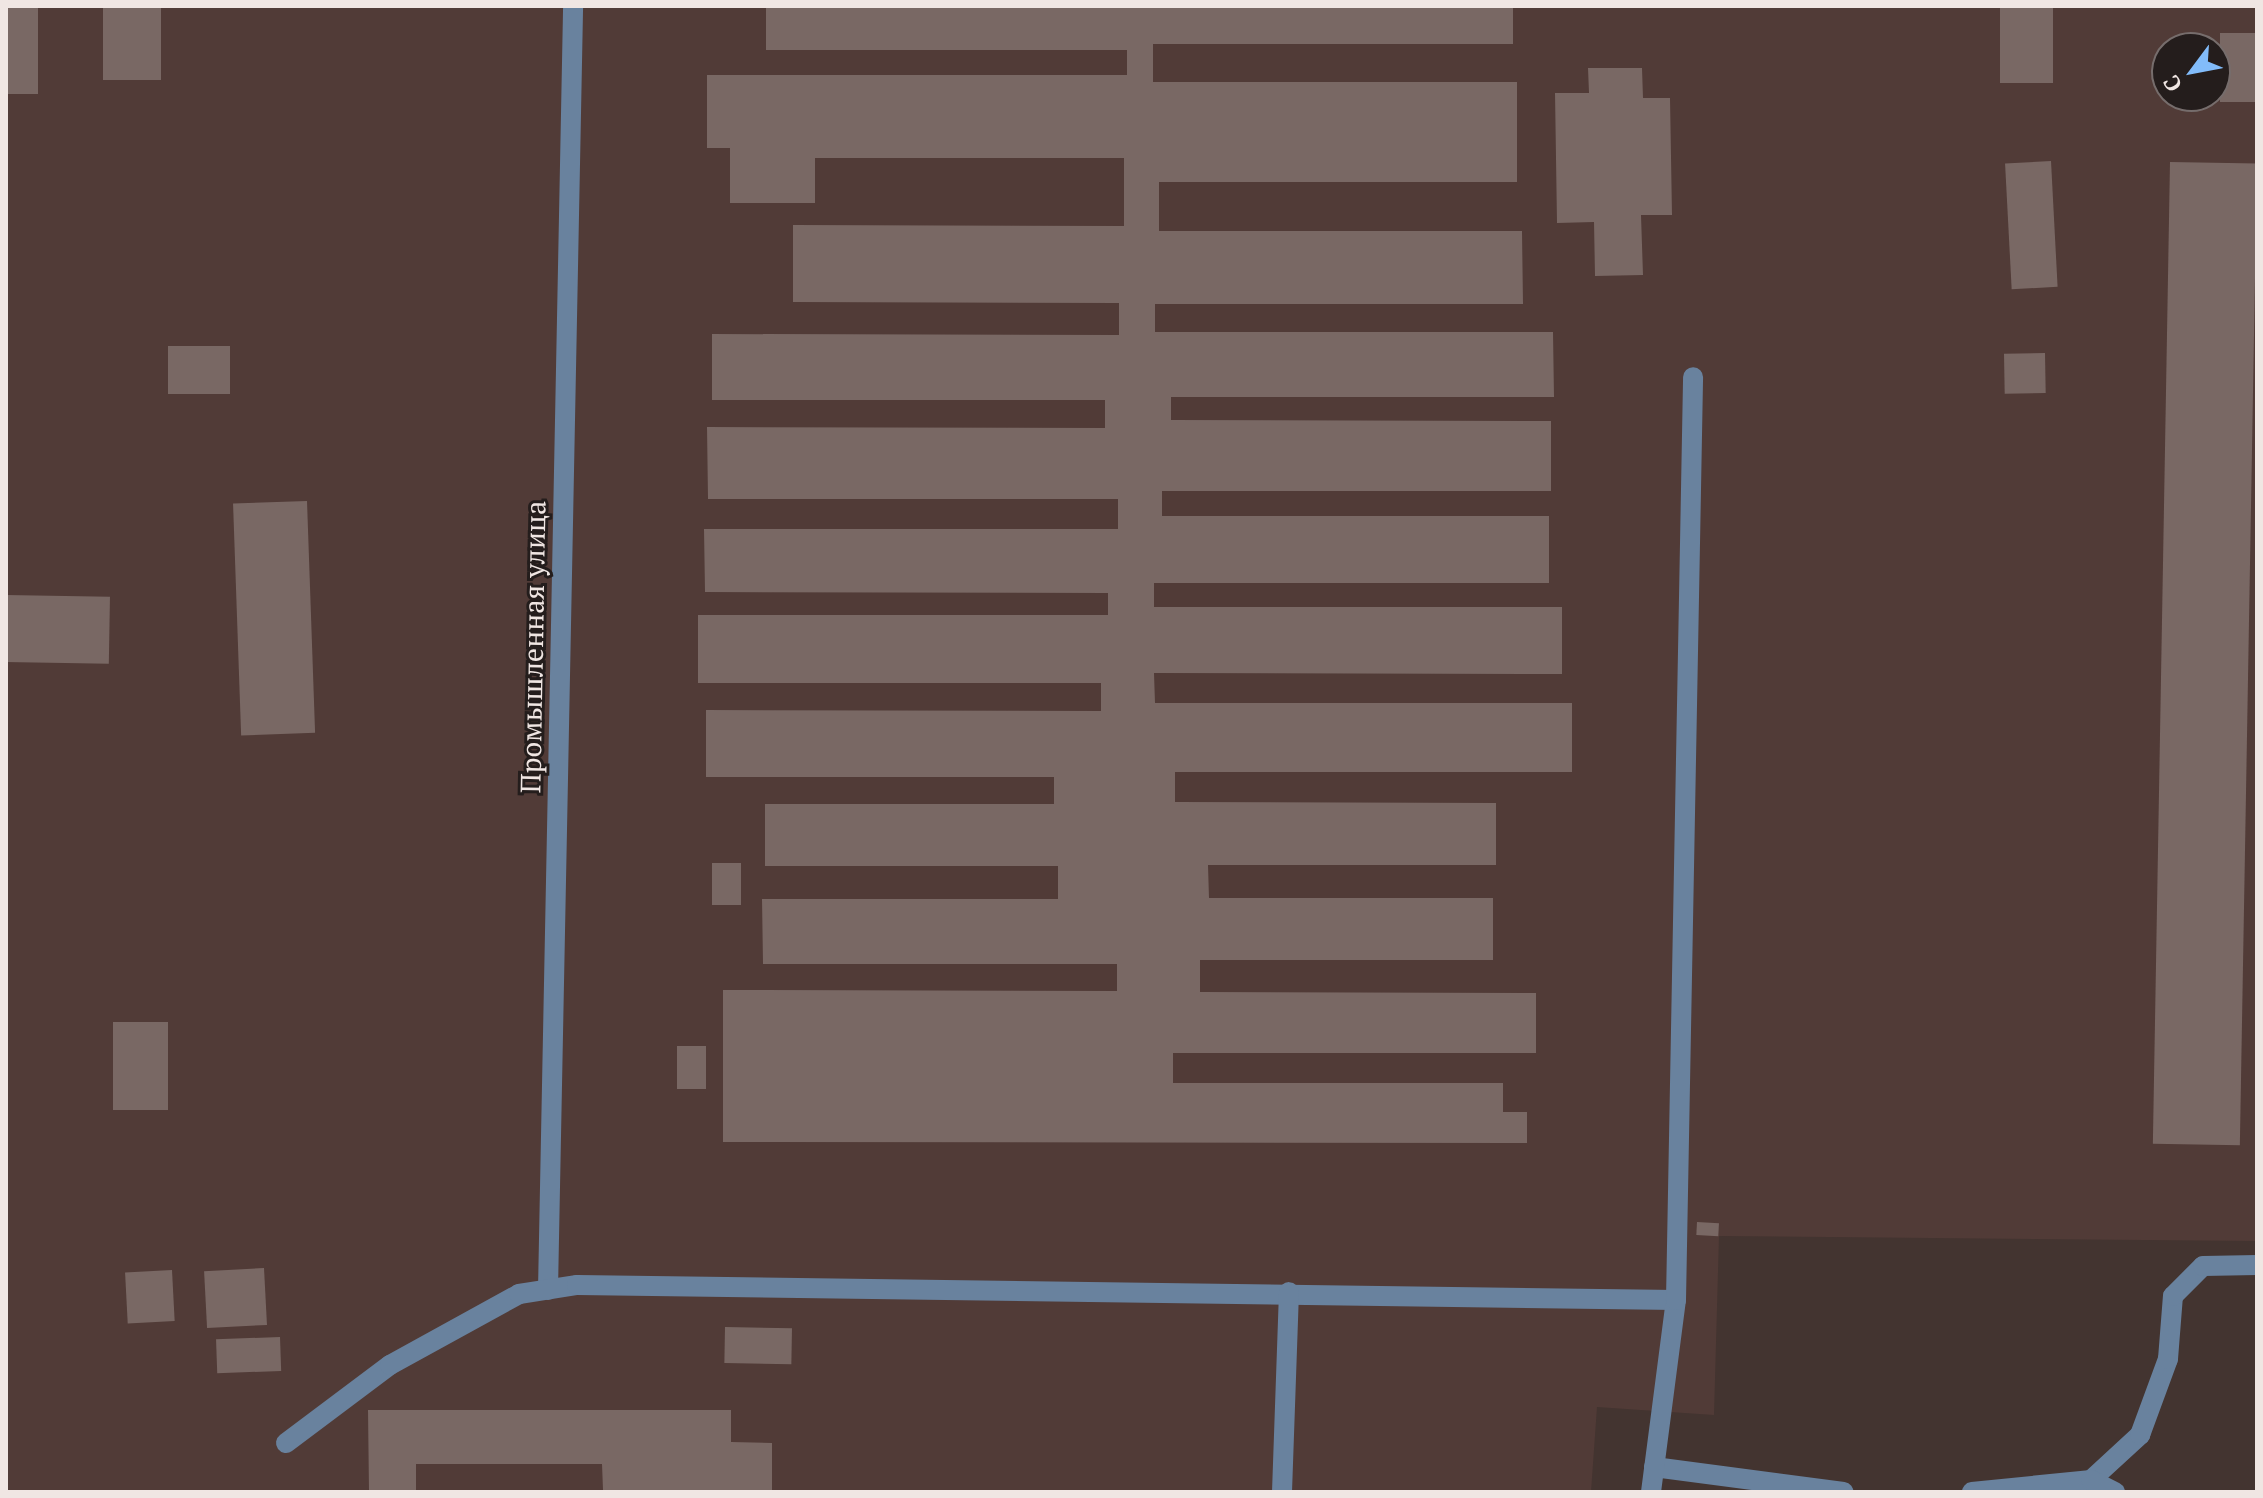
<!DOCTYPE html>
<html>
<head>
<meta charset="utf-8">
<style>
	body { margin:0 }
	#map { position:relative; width:2263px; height:1498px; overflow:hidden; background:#433430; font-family:"PT Serif",serif }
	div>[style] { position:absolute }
	.built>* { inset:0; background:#513b37 }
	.building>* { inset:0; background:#796864; transform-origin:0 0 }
	.minor>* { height:20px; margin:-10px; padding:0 10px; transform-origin:10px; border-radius:10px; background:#69829e }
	span { translate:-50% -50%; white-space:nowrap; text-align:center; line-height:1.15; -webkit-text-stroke:6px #241d1c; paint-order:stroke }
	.street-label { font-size:28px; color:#f0e6e3 }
	.frame { position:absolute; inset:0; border:8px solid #f0e6e3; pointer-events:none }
	.north { position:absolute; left:2151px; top:32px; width:80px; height:80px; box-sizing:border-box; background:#241d1c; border:2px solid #766d6c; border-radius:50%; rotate:238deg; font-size:22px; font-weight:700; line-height:32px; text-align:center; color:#f0e6e3 }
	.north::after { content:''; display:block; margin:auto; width:28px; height:36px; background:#82bcfa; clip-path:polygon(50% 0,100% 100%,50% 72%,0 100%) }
</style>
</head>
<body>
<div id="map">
	<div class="built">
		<div style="clip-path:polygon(evenodd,6px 6px,2257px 6px,2257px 1241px,1719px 1236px,1714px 1415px,1597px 1407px,1591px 1492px,6px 1492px,6px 6px,2167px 48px,2215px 48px,2215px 96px,2167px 96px,2167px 48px)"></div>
	</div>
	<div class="building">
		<div style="left:6px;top:6px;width:32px;height:88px"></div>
		<div style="left:103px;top:6px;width:58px;height:74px"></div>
		<div style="clip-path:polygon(766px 6px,1513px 6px,1513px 44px,1153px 44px,1153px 82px,1517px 82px,1517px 182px,1159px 182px,1159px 231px,1522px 231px,1523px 304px,1155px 304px,1155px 332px,1553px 332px,1554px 397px,1171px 397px,1171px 420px,1551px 421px,1551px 491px,1162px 491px,1162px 516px,1549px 516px,1549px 583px,1154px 583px,1154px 607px,1562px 607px,1562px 674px,1154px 673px,1155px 703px,1572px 703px,1572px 772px,1175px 772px,1175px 802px,1496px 803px,1496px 865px,1208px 865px,1209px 898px,1493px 898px,1493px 960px,1200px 960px,1200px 992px,1536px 993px,1536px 1053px,1173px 1053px,1173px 1083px,1503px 1083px,1503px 1112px,1527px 1112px,1527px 1143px,723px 1142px,723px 990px,1117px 991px,1117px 964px,763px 964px,762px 899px,1058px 899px,1058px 866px,765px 866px,765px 804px,1054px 804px,1054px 777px,706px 777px,706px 710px,1101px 711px,1101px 683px,698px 683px,698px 615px,1108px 615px,1108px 593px,705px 592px,704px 529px,1118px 529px,1118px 499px,708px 499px,707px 427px,1105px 428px,1105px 400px,712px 400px,712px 334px,1119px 335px,1119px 303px,793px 302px,793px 225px,1124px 226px,1124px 158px,815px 158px,815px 203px,730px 203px,730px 148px,707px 148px,707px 75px,1127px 75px,1127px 50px,766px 50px)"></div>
		<div style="left:2000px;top:6px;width:53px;height:77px"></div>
		<div style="left:2220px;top:33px;width:37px;height:69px"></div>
		<div style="clip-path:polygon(1588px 68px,1642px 68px,1643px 98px,1670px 98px,1672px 215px,1641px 215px,1643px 275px,1595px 276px,1594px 222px,1557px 223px,1555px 93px,1589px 93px)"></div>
		<div style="left:2051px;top:161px;width:126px;height:46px;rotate:87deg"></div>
		<div style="left:2170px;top:162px;width:87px;height:982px;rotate:1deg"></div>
		<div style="left:168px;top:346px;width:62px;height:48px"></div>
		<div style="left:2045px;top:353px;width:40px;height:41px;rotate:89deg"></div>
		<div style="left:307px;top:501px;width:232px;height:74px;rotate:88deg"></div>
		<div style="left:6px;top:595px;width:104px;height:67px;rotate:1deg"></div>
		<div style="left:712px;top:863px;width:29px;height:42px"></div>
		<div style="left:113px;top:1022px;width:55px;height:88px"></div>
		<div style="left:677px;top:1046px;width:29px;height:43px"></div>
		<div style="left:1697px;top:1222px;width:22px;height:13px;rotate:3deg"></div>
		<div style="left:264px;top:1268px;width:57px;height:60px;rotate:87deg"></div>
		<div style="left:172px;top:1270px;width:51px;height:47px;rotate:87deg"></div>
		<div style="left:725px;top:1327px;width:67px;height:36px;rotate:1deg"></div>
		<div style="left:280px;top:1337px;width:34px;height:64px;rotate:88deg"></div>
		<div style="clip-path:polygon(368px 1410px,731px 1410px,731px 1442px,772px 1443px,772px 1492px,603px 1490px,602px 1464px,416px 1464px,416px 1492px,369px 1492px)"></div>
	</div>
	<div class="minor">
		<div style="left:548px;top:1290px;width:1284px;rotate:-88.88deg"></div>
		<div style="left:286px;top:1443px;width:130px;rotate:-36.9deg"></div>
		<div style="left:390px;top:1365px;width:147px;rotate:-28.8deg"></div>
		<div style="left:519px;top:1294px;width:59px;rotate:-8.8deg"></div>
		<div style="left:577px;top:1285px;width:1099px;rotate:0.78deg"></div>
		<div style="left:1654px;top:1467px;width:191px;rotate:7.5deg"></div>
		<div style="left:2091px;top:1480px;width:67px;rotate:-42.6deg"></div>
		<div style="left:2140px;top:1435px;width:81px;rotate:-69.8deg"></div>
		<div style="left:2168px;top:1359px;width:63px;rotate:-85.5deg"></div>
		<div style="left:2173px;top:1296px;width:42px;rotate:-45deg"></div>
		<div style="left:2203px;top:1266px;width:54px;rotate:-1.1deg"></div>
		<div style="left:1282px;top:1492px;width:200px;rotate:-88deg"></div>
		<div style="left:1651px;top:1492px;width:194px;rotate:-82.6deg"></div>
		<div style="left:1676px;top:1300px;width:923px;rotate:-88.94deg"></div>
		<div style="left:1972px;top:1492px;width:120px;rotate:-5.8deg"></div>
		<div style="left:2091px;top:1480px;width:27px;rotate:27deg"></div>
	</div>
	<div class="street-label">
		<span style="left:533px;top:647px;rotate:-89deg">Промышленная улица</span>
	</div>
	<div class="frame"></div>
	<div class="north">С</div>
</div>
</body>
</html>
